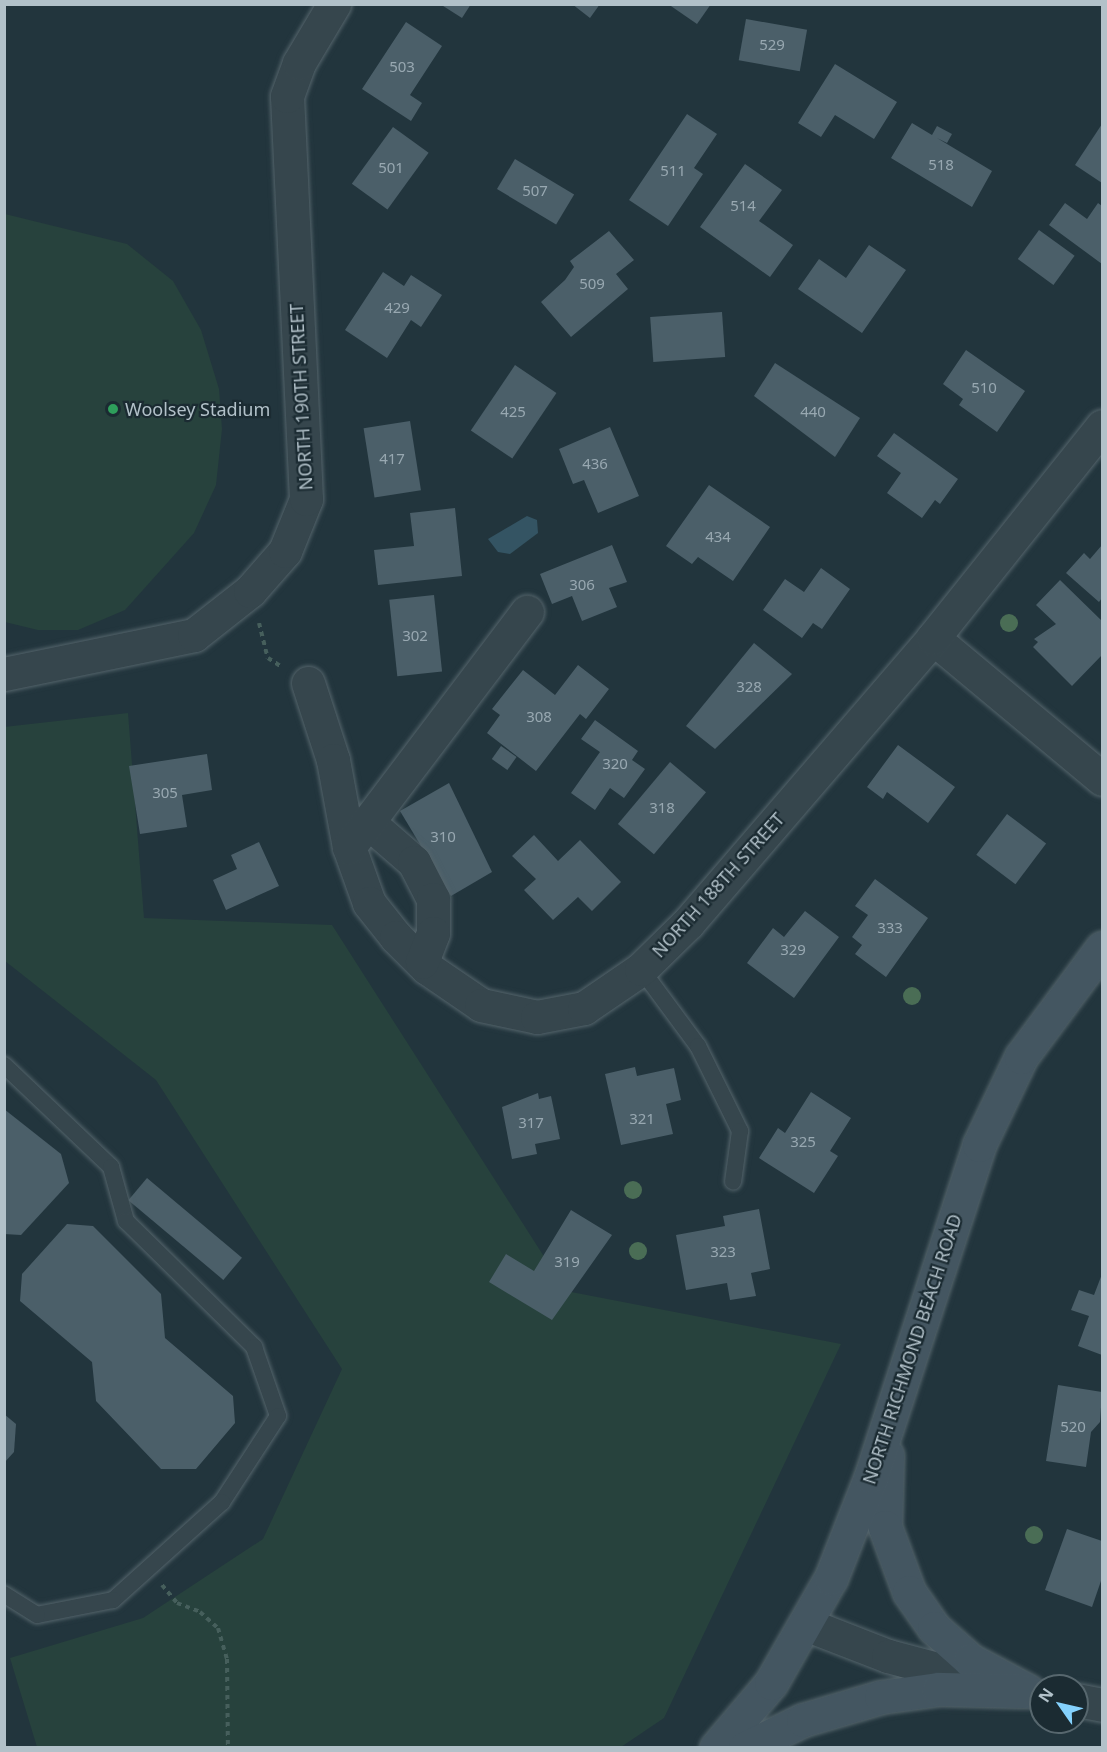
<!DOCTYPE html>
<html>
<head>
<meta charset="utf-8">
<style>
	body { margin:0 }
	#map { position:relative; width:1107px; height:1752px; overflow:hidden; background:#22353d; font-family:"Noto Sans",sans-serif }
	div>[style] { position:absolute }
	.green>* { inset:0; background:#27423d }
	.water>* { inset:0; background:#345463 }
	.building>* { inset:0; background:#4b5f69; transform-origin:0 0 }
	.path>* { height:4px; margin-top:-2px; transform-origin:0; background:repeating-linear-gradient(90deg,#465f5c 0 4.5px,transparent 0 9px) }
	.roads { filter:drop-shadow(0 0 2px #54646b) drop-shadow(0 0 2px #54646b) }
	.service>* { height:16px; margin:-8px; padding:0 8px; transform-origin:8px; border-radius:8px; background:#36464d }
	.minor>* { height:33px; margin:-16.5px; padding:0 16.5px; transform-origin:16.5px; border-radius:16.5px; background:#36464d }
	.tertiary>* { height:33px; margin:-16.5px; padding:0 16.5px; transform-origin:16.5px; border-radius:16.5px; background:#36464d }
	.secondary>* { height:33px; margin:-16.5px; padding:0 16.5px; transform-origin:16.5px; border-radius:16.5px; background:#445661 }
	.trees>* { width:18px; height:18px; margin:-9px; border-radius:50%; background:#4a6d55 }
	.dots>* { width:16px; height:16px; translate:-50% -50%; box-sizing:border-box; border:3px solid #1b2b32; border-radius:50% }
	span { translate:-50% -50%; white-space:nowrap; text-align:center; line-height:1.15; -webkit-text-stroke:4.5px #1b2b32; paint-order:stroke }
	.number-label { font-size:15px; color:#98a8b1 }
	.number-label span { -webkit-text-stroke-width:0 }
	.street-label { font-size:18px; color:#b2c1c9 }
	.poi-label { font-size:18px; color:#b2c1c9 }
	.left { translate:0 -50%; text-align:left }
	.frame { position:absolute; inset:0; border:6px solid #b2c1c9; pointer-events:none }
	.north { position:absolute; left:1029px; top:1674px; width:60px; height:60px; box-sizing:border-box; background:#1b2b32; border:2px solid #57676e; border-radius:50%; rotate:304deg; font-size:16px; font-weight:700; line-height:24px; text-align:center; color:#b2c1c9 }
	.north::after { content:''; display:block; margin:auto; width:21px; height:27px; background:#84d1fc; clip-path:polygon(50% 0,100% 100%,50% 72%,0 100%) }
</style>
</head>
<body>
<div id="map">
	<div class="green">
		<div style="clip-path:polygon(5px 214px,127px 244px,173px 281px,201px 330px,219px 389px,222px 429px,216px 485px,194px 533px,125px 610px,78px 630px,38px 630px,5px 622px)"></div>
		<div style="clip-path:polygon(128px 713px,144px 918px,332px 925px,566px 1291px,841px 1344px,664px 1718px,621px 1747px,37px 1747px,10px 1658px,143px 1618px,263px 1539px,342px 1369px,156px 1080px,5px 961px,4px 727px)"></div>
	</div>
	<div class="water">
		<div style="clip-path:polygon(527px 516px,537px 520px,538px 533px,510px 554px,498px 552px,488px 539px)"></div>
	</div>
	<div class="building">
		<div style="clip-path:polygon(440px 4px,471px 4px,462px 18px)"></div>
		<div style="clip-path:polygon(572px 4px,600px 4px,590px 18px)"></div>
		<div style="clip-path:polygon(668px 4px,711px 4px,697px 24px)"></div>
		<div style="left:746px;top:19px;width:62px;height:42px;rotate:10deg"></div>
		<div style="clip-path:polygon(406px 22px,442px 46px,410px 95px,422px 103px,411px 121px,362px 89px)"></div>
		<div style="clip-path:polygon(835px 64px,897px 102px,874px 139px,835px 115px,821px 137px,798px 123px)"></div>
		<div style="clip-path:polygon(687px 114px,717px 134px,694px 168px,703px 174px,668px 226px,629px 200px)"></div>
		<div style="clip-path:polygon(912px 123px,932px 135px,937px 126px,952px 134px,947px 143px,937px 138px,992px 171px,972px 207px,891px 158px)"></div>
		<div style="clip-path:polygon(1102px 124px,1102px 183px,1075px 165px)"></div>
		<div style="left:393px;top:127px;width:44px;height:70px;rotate:36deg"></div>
		<div style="left:515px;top:159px;width:69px;height:35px;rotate:31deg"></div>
		<div style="clip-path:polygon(745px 164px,782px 190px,759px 221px,793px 245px,770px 277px,700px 227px)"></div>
		<div style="clip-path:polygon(1065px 203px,1087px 219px,1098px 203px,1102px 206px,1102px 264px,1049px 225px)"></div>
		<div style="left:1039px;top:230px;width:44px;height:36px;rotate:36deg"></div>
		<div style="clip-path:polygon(609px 231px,634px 260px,616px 274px,628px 289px,571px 337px,541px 302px,565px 280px,574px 267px,570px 261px)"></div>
		<div style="clip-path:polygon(869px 245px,906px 270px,862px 333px,798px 289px,819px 259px,846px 278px)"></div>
		<div style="clip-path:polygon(383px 272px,404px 286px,411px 275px,442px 295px,421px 327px,411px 320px,387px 358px,345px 330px)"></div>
		<div style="left:722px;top:312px;width:45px;height:72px;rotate:86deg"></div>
		<div style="clip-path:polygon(966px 350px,1025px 391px,997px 432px,959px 405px,963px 399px,943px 384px)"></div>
		<div style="clip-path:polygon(775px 363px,860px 418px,835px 457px,754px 396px)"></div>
		<div style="left:515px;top:365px;width:50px;height:79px;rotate:34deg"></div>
		<div style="left:410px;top:421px;width:70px;height:47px;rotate:81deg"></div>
		<div style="clip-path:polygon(610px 427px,639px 496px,598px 513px,584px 480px,573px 484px,559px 449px)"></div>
		<div style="clip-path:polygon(894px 433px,958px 479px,940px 504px,935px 500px,922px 518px,887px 493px,901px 473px,877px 456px)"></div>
		<div style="clip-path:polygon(709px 485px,770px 527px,733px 581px,698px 557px,692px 564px,666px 546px)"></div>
		<div style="clip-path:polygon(455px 508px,462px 576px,378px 585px,374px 550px,414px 546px,410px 513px)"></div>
		<div style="clip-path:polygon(612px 545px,627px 582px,609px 588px,617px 607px,582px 621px,572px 596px,552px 604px,540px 574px)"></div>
		<div style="clip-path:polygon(1102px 545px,1102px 598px,1099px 602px,1066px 573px,1084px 553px,1090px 559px)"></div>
		<div style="clip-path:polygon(821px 568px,850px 589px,822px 629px,813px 623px,802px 638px,763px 610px,785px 579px,804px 592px)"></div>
		<div style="clip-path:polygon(1060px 580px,1102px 621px,1102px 655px,1072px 686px,1033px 647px,1038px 642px,1034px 639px,1056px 624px,1036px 605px)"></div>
		<div style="left:434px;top:595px;width:77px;height:45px;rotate:84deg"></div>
		<div style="clip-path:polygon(754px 643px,792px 674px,715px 749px,686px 726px)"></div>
		<div style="clip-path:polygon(578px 665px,609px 689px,586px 719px,580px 714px,536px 771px,487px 733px,500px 715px,492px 709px,523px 670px,555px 695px)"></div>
		<div style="clip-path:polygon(595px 720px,638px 751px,632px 760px,645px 769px,624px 798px,610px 788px,595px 810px,571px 793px,600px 752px,581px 739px)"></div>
		<div style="clip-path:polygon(898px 745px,955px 787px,928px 823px,887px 792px,883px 799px,867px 787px)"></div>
		<div style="left:501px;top:746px;width:19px;height:16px;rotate:35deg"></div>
		<div style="clip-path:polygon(207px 754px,212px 790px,182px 795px,187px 827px,140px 834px,129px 766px)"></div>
		<div style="left:670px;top:762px;width:47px;height:81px;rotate:40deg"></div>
		<div style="clip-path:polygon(449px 783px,492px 872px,451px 896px,400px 811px)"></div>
		<div style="left:1007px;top:814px;width:49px;height:51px;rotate:37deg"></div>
		<div style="clip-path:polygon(534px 835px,558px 861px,580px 840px,621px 882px,592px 911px,578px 897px,553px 920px,524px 890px,536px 879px,512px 856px)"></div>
		<div style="clip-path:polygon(259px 842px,279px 886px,226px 910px,213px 880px,237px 869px,231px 855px)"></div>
		<div style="clip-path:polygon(875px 879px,928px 918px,886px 977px,855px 954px,862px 945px,852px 937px,868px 915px,855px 906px)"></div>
		<div style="clip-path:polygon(805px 911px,839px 937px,794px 998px,747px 963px,773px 928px,784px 937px)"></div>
		<div style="clip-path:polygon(635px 1067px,637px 1076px,674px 1068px,681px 1100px,666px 1104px,673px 1134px,621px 1145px,605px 1074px)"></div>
		<div style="clip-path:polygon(811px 1092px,851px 1118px,830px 1151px,838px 1156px,814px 1193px,759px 1158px,778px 1128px,785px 1133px)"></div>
		<div style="clip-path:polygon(538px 1093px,539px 1099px,551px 1096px,560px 1139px,535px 1144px,537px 1154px,512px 1159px,502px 1107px)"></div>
		<div style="clip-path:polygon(4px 1109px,61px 1154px,69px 1183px,21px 1235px,4px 1234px)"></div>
		<div style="left:147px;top:1178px;width:124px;height:29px;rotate:40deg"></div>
		<div style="clip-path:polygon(759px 1209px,770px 1269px,751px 1273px,756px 1296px,730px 1300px,727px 1283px,686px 1290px,676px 1235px,725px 1226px,723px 1216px)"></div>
		<div style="clip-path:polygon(571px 1210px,612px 1235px,552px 1320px,489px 1282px,506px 1254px,534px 1271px)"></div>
		<div style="clip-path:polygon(67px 1224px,93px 1226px,161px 1294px,165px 1338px,233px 1396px,235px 1423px,196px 1469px,161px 1469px,96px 1401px,92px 1362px,20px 1301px,22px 1274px)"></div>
		<div style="clip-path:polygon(1102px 1274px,1102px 1355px,1078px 1346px,1089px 1316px,1071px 1310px,1079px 1290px,1094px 1295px)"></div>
		<div style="clip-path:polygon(1058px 1385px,1102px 1392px,1100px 1422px,1091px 1432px,1086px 1467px,1046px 1461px)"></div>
		<div style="clip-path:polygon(4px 1414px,16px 1424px,14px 1452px,4px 1463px)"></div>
		<div style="clip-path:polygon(1067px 1529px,1102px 1541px,1102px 1578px,1092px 1607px,1045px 1590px)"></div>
	</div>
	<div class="path">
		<div style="left:259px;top:623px;width:36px;rotate:76deg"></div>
		<div style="left:268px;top:658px;width:17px;rotate:33deg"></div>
		<div style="left:162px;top:1585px;width:23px;rotate:50deg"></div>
		<div style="left:177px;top:1603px;width:25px;rotate:21deg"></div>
		<div style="left:200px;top:1612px;width:24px;rotate:42deg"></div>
		<div style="left:218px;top:1628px;width:32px;rotate:74deg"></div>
		<div style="left:227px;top:1659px;width:89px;rotate:89.4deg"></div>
	</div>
	<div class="roads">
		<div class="service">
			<div style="left:641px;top:969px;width:96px;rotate:53.5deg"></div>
			<div style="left:698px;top:1046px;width:95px;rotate:63.7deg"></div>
			<div style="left:740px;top:1131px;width:51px;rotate:97.8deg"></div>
			<div style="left:4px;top:1065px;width:148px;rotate:43.6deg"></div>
			<div style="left:111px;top:1167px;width:56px;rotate:74.5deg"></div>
			<div style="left:126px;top:1221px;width:180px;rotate:44.5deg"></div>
			<div style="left:254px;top:1347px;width:73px;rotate:70.8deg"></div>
			<div style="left:278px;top:1416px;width:103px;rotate:123.1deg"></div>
			<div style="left:222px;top:1502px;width:147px;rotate:138deg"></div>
			<div style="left:113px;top:1600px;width:77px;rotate:168.8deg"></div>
			<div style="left:37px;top:1615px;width:39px;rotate:-148deg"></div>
		</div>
		<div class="minor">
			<div style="left:933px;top:638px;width:220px;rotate:39.8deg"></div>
			<div style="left:4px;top:674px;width:194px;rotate:-11.6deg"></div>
			<div style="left:194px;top:635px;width:71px;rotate:-38.2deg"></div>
			<div style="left:250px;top:591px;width:53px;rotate:-48.8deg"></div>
			<div style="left:285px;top:551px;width:56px;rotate:-68deg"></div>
			<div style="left:306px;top:499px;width:403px;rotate:-92.7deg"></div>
			<div style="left:287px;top:96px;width:35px;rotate:-70deg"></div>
			<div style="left:299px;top:63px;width:69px;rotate:-59.3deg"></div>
			<div style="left:308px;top:683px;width:81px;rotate:72deg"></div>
			<div style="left:333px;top:760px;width:88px;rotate:79.6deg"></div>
			<div style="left:349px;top:847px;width:59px;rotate:70.3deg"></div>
			<div style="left:369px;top:903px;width:43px;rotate:51.5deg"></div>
			<div style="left:396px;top:937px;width:44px;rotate:45deg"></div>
			<div style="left:427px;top:968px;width:65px;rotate:34.4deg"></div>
			<div style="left:481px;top:1005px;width:57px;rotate:12.1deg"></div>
			<div style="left:537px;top:1017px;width:48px;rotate:-10.8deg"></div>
			<div style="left:584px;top:1008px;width:69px;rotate:-34.4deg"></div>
			<div style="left:641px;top:969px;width:66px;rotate:-44.4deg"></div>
			<div style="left:688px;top:923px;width:376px;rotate:-49.3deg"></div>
			<div style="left:933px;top:638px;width:271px;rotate:-51.4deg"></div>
			<div style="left:368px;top:822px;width:61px;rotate:41deg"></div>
			<div style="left:414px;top:862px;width:42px;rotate:62.8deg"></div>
			<div style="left:433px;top:899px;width:34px;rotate:90deg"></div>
			<div style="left:433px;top:933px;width:31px;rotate:111deg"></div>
			<div style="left:349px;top:847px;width:295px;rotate:-52.9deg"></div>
		</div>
		<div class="tertiary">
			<div style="left:808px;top:1625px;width:86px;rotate:21.2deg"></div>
			<div style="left:888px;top:1656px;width:101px;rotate:14.9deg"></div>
			<div style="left:1077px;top:1700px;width:25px;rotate:11deg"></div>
		</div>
		<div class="secondary">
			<div style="left:887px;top:1455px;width:72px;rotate:91.6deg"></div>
			<div style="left:885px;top:1527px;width:69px;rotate:69.7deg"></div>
			<div style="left:909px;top:1592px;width:44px;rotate:55.2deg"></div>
			<div style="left:934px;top:1628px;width:48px;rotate:41.6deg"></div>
			<div style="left:970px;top:1660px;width:66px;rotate:28.1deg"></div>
			<div style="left:716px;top:1748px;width:85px;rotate:-49.8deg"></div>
			<div style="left:771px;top:1683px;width:121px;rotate:-60.3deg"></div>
			<div style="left:831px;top:1578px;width:110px;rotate:-68.6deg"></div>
			<div style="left:871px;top:1476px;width:348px;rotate:-71.9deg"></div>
			<div style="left:979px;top:1145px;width:98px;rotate:-64.5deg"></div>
			<div style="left:1021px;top:1057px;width:136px;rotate:-53.4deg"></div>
			<div style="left:745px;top:1748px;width:64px;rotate:-25.8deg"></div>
			<div style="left:803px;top:1720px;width:81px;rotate:-16.4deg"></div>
			<div style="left:881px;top:1697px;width:59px;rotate:-7.9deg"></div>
			<div style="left:939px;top:1689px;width:82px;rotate:1.4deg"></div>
		</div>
	</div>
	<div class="trees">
		<div style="left:1009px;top:623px"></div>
		<div style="left:912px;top:996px"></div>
		<div style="left:633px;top:1190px"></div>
		<div style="left:638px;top:1251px"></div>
		<div style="left:1034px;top:1535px"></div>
	</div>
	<div class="dots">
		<div style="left:113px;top:409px;background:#2e9e5b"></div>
	</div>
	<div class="number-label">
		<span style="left:772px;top:45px">529</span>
		<span style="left:402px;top:67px">503</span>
		<span style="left:941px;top:165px">518</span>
		<span style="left:391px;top:168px">501</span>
		<span style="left:673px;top:171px">511</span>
		<span style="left:535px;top:191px">507</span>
		<span style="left:743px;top:206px">514</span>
		<span style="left:592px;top:284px">509</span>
		<span style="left:397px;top:308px">429</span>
		<span style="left:984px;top:388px">510</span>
		<span style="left:513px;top:412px">425</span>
		<span style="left:813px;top:412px">440</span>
		<span style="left:392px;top:459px">417</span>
		<span style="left:595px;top:464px">436</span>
		<span style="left:718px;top:537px">434</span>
		<span style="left:582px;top:585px">306</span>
		<span style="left:415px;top:636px">302</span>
		<span style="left:749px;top:687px">328</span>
		<span style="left:539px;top:717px">308</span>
		<span style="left:615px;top:764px">320</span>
		<span style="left:165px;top:793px">305</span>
		<span style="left:662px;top:808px">318</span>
		<span style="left:443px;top:837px">310</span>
		<span style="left:890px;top:928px">333</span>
		<span style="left:793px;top:950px">329</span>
		<span style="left:642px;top:1119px">321</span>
		<span style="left:531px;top:1123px">317</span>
		<span style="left:803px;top:1142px">325</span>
		<span style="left:723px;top:1252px">323</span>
		<span style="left:567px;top:1262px">319</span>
		<span style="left:1073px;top:1427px">520</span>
	</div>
	<div class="street-label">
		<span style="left:301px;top:397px;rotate:-93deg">NORTH 190TH STREET</span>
		<span style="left:718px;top:885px;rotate:-48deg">NORTH 188TH STREET</span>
		<span style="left:912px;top:1349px;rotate:-72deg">NORTH RICHMOND BEACH ROAD</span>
	</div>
	<div class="poi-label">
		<span class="left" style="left:125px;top:409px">Woolsey Stadium</span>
	</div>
	<div class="frame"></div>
	<div class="north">N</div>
</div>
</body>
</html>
